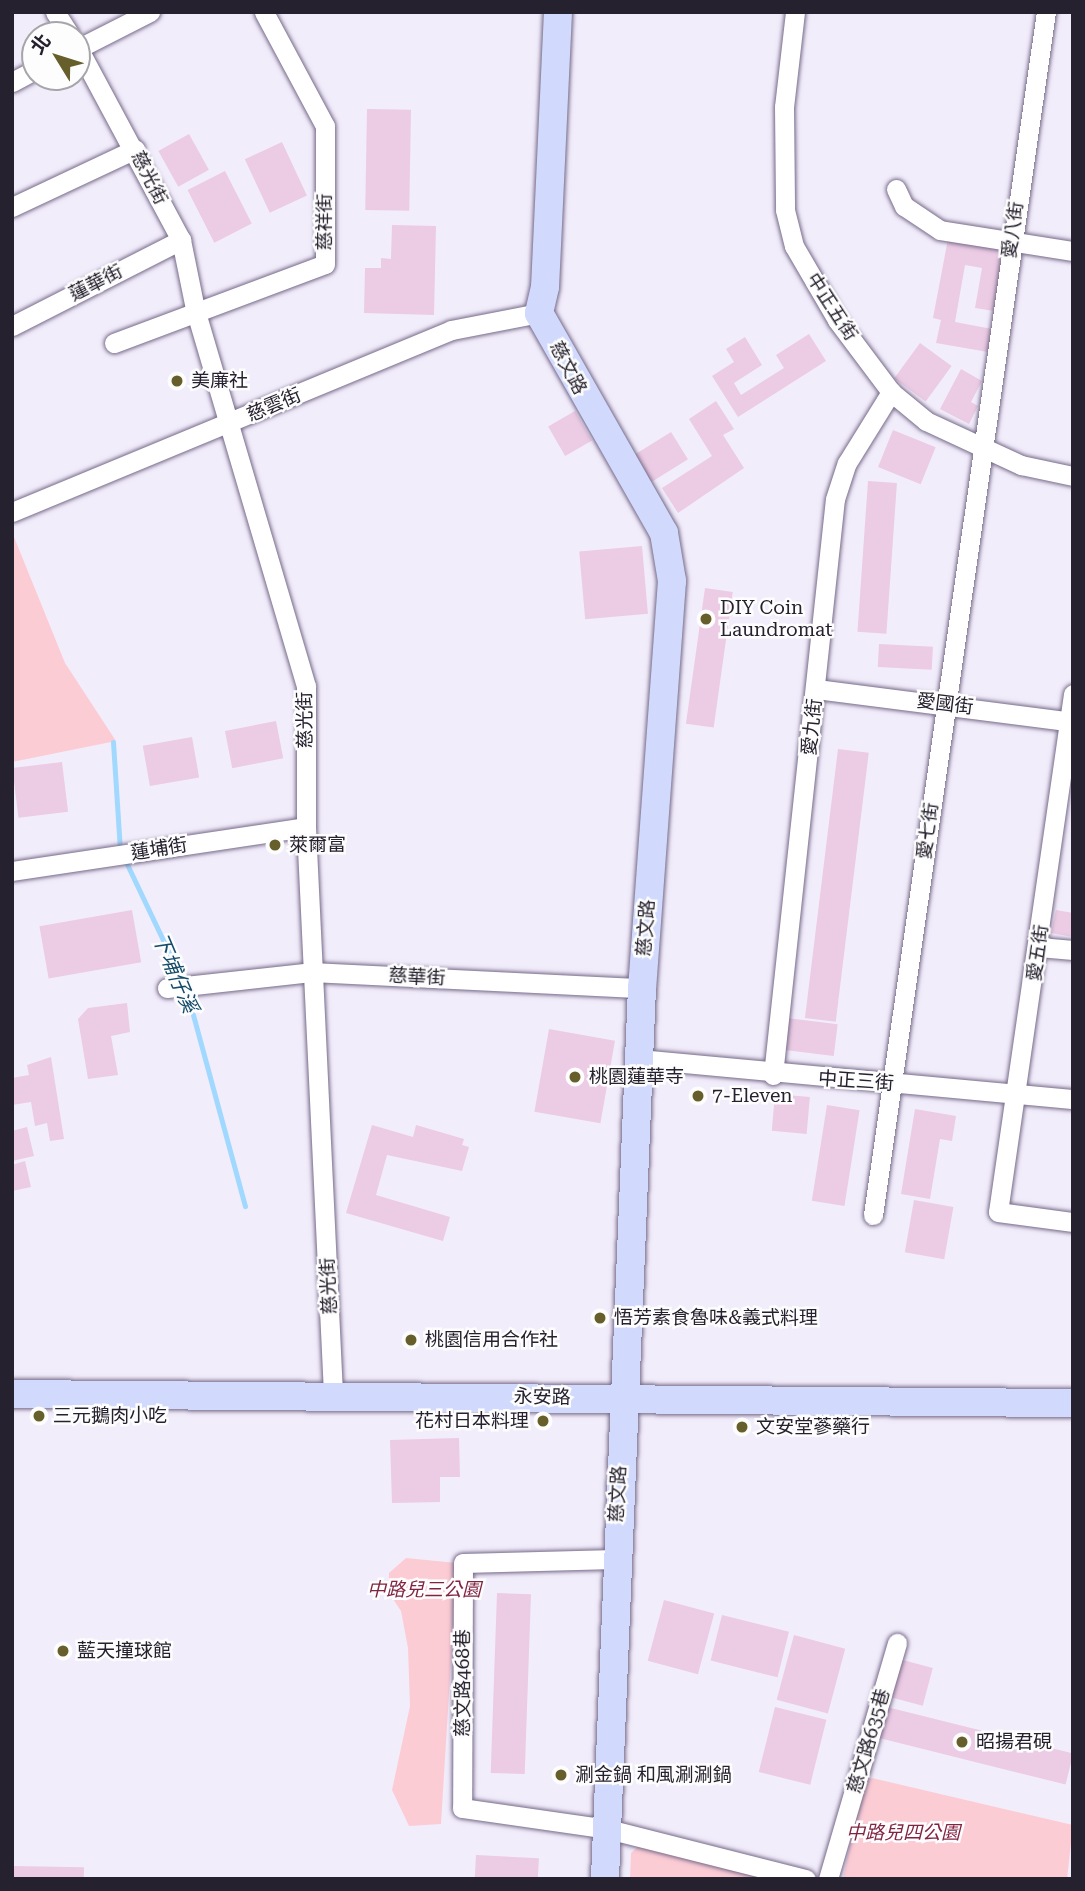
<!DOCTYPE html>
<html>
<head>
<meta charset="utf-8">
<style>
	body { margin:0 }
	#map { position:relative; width:1085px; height:1891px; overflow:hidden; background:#f2edfb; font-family:"Roboto Serif","Noto Sans TC",serif }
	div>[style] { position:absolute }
	.green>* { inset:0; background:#fcccd5 }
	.stream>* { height:5px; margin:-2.5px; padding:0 2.5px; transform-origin:2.5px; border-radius:2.5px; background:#a1d8fe }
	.building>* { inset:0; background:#eccbe4; transform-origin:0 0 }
	.roads { filter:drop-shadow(0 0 2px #766a89) drop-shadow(0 0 2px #766a89) }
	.street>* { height:19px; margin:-9.5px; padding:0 9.5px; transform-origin:9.5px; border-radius:9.5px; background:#fff }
	.secondary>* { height:28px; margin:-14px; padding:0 14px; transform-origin:14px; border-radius:14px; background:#d1dafd }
	.dots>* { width:19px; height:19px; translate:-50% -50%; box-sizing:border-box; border:4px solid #fdfdfd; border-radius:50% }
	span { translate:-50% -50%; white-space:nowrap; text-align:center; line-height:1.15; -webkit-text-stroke:5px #fdfdfd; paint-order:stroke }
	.street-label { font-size:19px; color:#26212e }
	.poi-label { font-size:19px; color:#26212e }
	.left { translate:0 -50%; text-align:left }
	.right { translate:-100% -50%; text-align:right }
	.park-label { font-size:19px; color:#802441; font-style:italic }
	.water-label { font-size:21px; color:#154c6a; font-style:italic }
	.frame { position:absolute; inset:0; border:14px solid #26212e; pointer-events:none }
	.north { position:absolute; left:21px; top:21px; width:70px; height:70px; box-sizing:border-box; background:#fdfdfd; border:2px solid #a7a5aa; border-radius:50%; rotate:308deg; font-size:19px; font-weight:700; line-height:28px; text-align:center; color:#26212e }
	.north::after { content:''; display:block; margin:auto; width:24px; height:32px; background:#665e2b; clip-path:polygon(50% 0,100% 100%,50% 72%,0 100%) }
</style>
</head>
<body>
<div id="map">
	<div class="green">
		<div style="clip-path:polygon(12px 532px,65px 663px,116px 741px,12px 762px)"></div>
		<div style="clip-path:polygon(406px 1558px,457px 1563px,441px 1824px,409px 1826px,392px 1790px,410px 1706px,408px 1648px,401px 1611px,389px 1593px,389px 1573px)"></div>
		<div style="clip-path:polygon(872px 1778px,1073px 1825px,1067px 1879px,843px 1879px,862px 1782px)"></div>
		<div style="clip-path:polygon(641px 1844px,769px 1879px,630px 1879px,631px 1853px)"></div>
	</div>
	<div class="stream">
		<div style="left:113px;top:742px;width:109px;rotate:86.3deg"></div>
		<div style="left:125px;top:860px;width:133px;rotate:64.6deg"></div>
		<div style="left:186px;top:989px;width:225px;rotate:74.8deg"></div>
	</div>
	<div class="building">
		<div style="left:367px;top:109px;width:44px;height:101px;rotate:1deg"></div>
		<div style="left:189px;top:134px;width:41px;height:35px;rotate:61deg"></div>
		<div style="left:282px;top:142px;width:59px;height:41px;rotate:65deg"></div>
		<div style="left:225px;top:171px;width:59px;height:42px;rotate:63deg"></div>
		<div style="clip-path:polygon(392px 225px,436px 226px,434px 315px,364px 313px,365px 268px,381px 268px,381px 258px,391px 259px)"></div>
		<div style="clip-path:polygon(948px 239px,1005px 250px,994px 311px,975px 308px,982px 268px,965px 265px,955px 322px,992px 329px,988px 352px,936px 343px,941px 320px,933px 318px)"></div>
		<div style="clip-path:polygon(809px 334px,826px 361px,738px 417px,712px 376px,734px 362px,726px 349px,745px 337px,762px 365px,734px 383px,741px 395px,784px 368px,776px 355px)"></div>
		<div style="left:920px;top:343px;width:39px;height:44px;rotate:36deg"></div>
		<div style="clip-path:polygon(961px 369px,982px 381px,971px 402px,978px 406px,969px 424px,940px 409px)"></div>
		<div style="clip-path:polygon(716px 401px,734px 429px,723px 435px,744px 468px,678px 513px,662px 488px,712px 456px,689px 419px)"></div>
		<div style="left:575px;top:411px;width:34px;height:31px;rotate:60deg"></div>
		<div style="left:893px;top:430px;width:46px;height:40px;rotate:22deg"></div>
		<div style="left:671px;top:432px;width:32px;height:52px;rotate:58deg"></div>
		<div style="left:868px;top:481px;width:29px;height:151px;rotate:4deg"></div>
		<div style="left:642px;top:546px;width:68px;height:63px;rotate:85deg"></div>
		<div style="left:705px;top:588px;width:28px;height:137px;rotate:8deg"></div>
		<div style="left:879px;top:644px;width:54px;height:23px;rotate:3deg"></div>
		<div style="left:276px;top:721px;width:38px;height:52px;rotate:79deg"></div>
		<div style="left:192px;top:737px;width:41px;height:50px;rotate:80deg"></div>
		<div style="left:838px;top:749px;width:31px;height:271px;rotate:7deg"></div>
		<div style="left:62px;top:762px;width:50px;height:50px;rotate:83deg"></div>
		<div style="left:132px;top:910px;width:53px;height:94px;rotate:80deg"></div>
		<div style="clip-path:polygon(1056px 910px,1073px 913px,1073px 937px,1051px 933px)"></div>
		<div style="clip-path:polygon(127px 1003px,130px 1032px,111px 1036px,118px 1075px,88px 1079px,78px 1019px,88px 1008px)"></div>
		<div style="left:787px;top:1018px;width:51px;height:32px;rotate:7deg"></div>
		<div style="left:549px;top:1029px;width:67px;height:84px;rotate:10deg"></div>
		<div style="clip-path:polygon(51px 1057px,64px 1139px,50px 1141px,47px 1123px,35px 1126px,31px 1102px,12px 1105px,12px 1078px,29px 1075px,27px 1065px)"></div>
		<div style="left:775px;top:1094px;width:35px;height:37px;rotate:5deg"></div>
		<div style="left:827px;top:1105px;width:33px;height:97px;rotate:9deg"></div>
		<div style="clip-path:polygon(915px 1109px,956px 1116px,952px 1141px,940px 1139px,930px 1199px,901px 1194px)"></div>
		<div style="clip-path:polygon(372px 1125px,413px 1137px,416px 1125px,464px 1139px,462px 1145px,469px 1147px,462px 1171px,387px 1155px,376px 1195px,450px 1217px,443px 1241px,346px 1213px)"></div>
		<div style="clip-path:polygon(27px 1127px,34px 1156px,12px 1161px,12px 1131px)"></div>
		<div style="clip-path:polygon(25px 1161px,31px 1187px,12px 1191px,12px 1165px)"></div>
		<div style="left:914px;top:1200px;width:40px;height:53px;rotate:10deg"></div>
		<div style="clip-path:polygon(459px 1438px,460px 1477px,440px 1477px,440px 1502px,392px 1503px,390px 1440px)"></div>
		<div style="left:497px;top:1593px;width:34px;height:180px;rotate:2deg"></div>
		<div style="left:664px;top:1600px;width:52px;height:63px;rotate:15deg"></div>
		<div style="left:722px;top:1615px;width:69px;height:47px;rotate:14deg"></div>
		<div style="left:794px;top:1635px;width:53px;height:67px;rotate:15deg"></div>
		<div style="left:899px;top:1659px;width:35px;height:39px;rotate:15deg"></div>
		<div style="left:775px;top:1707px;width:53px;height:67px;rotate:14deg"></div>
		<div style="left:887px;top:1707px;width:192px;height:32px;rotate:14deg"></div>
		<div style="left:476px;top:1855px;width:63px;height:24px;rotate:3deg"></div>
		<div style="left:12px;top:1866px;width:72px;height:13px;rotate:1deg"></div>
	</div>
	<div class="roads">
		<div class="street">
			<div style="left:55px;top:12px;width:27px;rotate:57deg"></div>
			<div style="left:795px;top:12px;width:96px;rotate:96.6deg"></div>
			<div style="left:784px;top:107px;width:103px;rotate:89.4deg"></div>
			<div style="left:785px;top:210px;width:37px;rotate:76deg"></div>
			<div style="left:794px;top:246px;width:86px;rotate:59.8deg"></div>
			<div style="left:837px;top:320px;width:90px;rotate:53.1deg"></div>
			<div style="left:891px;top:392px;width:45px;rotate:39.6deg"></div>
			<div style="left:926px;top:421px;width:105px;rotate:24.9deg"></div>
			<div style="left:1021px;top:465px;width:53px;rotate:11.9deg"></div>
			<div style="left:77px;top:46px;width:220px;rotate:61.8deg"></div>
			<div style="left:181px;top:240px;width:70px;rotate:78.5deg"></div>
			<div style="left:195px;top:309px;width:393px;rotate:73.6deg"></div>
			<div style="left:306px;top:686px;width:141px;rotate:90deg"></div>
			<div style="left:306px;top:827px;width:568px;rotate:87.27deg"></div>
			<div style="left:77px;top:49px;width:82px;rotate:-26.9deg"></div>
			<div style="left:12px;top:82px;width:26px;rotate:-28deg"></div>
			<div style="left:896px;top:189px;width:19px;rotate:65deg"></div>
			<div style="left:904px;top:206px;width:43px;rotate:33.7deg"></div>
			<div style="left:940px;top:230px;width:135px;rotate:9deg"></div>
			<div style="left:12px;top:207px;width:136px;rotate:-25.2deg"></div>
			<div style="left:12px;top:326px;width:190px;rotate:-27deg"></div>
			<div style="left:114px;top:343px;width:225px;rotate:-20.5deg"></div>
			<div style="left:325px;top:264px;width:138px;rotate:-90deg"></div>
			<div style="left:325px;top:126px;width:129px;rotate:-118.2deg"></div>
			<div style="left:12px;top:512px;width:475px;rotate:-22.5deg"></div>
			<div style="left:451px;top:330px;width:90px;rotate:-10.9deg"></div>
			<div style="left:816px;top:689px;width:259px;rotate:7.3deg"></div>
			<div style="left:1073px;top:694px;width:523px;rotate:98.24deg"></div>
			<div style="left:998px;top:1212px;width:76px;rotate:7.6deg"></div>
			<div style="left:12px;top:871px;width:297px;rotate:-8.5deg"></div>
			<div style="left:1039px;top:947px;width:34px;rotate:5deg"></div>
			<div style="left:167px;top:988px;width:145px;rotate:-6.3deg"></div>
			<div style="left:311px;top:972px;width:331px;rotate:2.8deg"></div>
			<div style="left:640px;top:1059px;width:435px;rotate:5.3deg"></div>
			<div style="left:773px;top:1075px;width:579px;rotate:-83.86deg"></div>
			<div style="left:835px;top:499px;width:38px;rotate:-72deg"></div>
			<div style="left:847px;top:463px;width:84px;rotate:-58.2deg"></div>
			<div style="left:873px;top:1215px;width:1215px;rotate:-81.82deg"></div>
			<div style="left:615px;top:1559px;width:152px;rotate:178.5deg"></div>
			<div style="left:463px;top:1563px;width:245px;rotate:90.2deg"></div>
			<div style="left:462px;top:1808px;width:148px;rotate:8.2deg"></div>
			<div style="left:608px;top:1829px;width:204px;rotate:14.2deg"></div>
			<div style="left:828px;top:1879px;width:246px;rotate:-73.7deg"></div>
		</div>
		<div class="secondary">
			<div style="left:558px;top:12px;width:275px;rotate:92.7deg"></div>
			<div style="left:545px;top:287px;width:27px;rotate:103deg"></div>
			<div style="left:539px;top:313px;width:253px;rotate:60.4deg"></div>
			<div style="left:664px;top:533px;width:49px;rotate:80.5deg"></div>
			<div style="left:672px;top:581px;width:408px;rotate:94.2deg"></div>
			<div style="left:642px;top:988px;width:892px;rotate:92.38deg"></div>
			<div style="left:12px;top:1394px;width:1061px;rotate:0.49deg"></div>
		</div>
	</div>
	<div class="dots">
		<div style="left:177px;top:381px;background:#665e2b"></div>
		<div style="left:706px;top:619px;background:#665e2b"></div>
		<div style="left:275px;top:845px;background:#665e2b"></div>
		<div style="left:575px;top:1077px;background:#665e2b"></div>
		<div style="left:698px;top:1096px;background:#665e2b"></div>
		<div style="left:600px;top:1318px;background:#665e2b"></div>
		<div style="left:411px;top:1340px;background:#665e2b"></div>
		<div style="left:39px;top:1416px;background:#665e2b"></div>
		<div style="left:543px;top:1421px;background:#665e2b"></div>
		<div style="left:742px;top:1427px;background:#665e2b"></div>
		<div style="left:63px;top:1651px;background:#665e2b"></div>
		<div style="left:962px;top:1742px;background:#665e2b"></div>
		<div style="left:561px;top:1775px;background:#665e2b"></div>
	</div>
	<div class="street-label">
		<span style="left:149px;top:178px;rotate:63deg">慈光街</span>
		<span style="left:325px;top:222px;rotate:-90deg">慈祥街</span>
		<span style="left:1013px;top:230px;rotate:-82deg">愛八街</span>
		<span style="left:96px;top:283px;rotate:-27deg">蓮華街</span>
		<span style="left:832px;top:307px;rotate:57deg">中正五街</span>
		<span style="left:568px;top:368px;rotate:62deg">慈文路</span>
		<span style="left:274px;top:405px;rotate:-23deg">慈雲街</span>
		<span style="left:945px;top:704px;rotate:7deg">愛國街</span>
		<span style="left:305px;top:720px;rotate:-91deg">慈光街</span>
		<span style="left:812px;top:727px;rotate:-84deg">愛九街</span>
		<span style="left:928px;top:831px;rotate:-82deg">愛七街</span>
		<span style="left:159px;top:849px;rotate:-9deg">蓮埔街</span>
		<span style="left:646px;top:928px;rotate:-86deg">慈文路</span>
		<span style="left:1038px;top:953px;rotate:-82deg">愛五街</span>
		<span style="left:417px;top:977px;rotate:3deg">慈華街</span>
		<span style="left:856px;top:1081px;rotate:4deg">中正三街</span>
		<span style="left:329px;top:1286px;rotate:-93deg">慈光街</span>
		<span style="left:542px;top:1397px;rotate:1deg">永安路</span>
		<span style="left:618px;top:1494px;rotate:-87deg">慈文路</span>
		<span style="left:463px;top:1683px;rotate:-90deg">慈文路468巷</span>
		<span style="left:869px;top:1741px;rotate:-74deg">慈文路635巷</span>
	</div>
	<div class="poi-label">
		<span class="left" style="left:191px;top:381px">美廉社</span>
		<span class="left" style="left:720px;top:619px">DIY Coin<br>Laundromat</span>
		<span class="left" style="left:289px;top:845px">萊爾富</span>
		<span class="left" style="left:589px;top:1077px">桃園蓮華寺</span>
		<span class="left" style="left:712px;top:1096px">7-Eleven</span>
		<span class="left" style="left:614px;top:1318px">悟芳素食魯味&amp;義式料理</span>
		<span class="left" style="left:425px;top:1340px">桃園信用合作社</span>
		<span class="left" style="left:53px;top:1416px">三元鵝肉小吃</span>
		<span class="right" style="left:529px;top:1421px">花村日本料理</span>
		<span class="left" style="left:756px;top:1427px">文安堂蔘藥行</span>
		<span class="left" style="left:77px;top:1651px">藍天撞球館</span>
		<span class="left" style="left:976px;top:1742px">昭揚君硯</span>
		<span class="left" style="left:575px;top:1775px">涮金鍋 和風涮涮鍋</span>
	</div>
	<div class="park-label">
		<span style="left:424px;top:1590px">中路兒三公園</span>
		<span style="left:903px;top:1833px">中路兒四公園</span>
	</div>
	<div class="water-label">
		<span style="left:175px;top:973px;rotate:67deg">下埔仔溪</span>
	</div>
	<div class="frame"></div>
	<div class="north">北</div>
</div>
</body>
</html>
